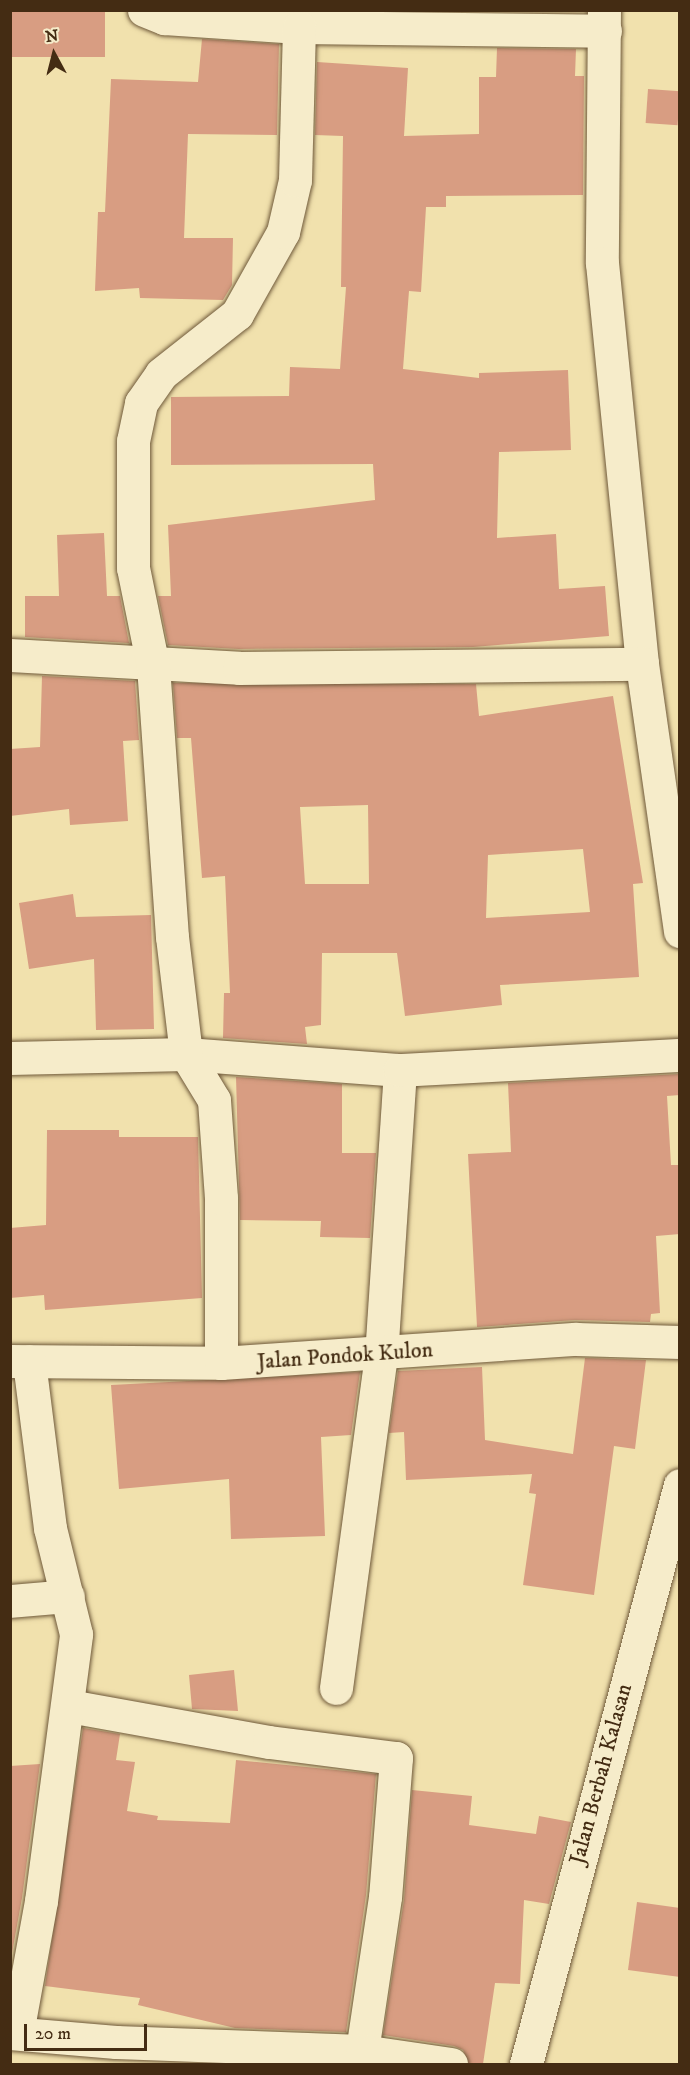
<!DOCTYPE html>
<html>
<head>
<meta charset="utf-8">
<style>
	body { margin:0 }
	#map { position:relative; width:690px; height:2075px; overflow:hidden; background:#f1e1ad; font-family:"IM FELL DW Pica",serif }
	div>[style] { position:absolute }
	.building>* { inset:0; background:#d89d82; transform-origin:0 0 }
	.roads { filter:drop-shadow(0 0 2px #6f593a) drop-shadow(0 0 2px #6f593a) }
	.minor>* { height:33px; margin:-16.5px; padding:0 16.5px; transform-origin:16.5px; border-radius:16.5px; background:#f6ecca }
	.tertiary>* { height:33px; margin:-16.5px; padding:0 16.5px; transform-origin:16.5px; border-radius:16.5px; background:#f6ecca }
	span { translate:-50% -50%; white-space:nowrap; text-align:center; line-height:1.15; -webkit-text-stroke:4.5px #f6ecca; paint-order:stroke }
	.street-label { font-size:22px; color:#442c13 }
	.frame { position:absolute; inset:0; border:12px solid #442c13; pointer-events:none }
	.north { position:absolute; left:24px; top:24px; width:60px; height:60px; -webkit-text-stroke:4px #f6ecca; paint-order:stroke; rotate:353deg; font-size:16px; font-weight:700; line-height:24px; text-align:center; color:#442c13 }
	.north::after { content:''; display:block; margin:auto; width:21px; height:27px; background:#442c13; clip-path:polygon(50% 0,100% 100%,50% 72%,0 100%) }
	.scale { position:absolute; left:24px; top:2024px; width:123px; height:27px; box-sizing:border-box; border:3px solid #442c13; border-top:0; padding-left:8px; font-size:18px; line-height:21px; white-space:nowrap; color:#442c13; -webkit-text-stroke:4px #f6ecca; paint-order:stroke }
</style>
</head>
<body>
<div id="map">
	<div class="building">
		<div style="left:10px;top:10px;width:95px;height:47px"></div>
		<div style="clip-path:polygon(202px 39px,279px 44px,277px 135px,188px 134px,184px 238px,233px 238px,232px 285px,223px 300px,140px 298px,139px 288px,95px 291px,98px 212px,105px 212px,111px 79px,198px 82px)"></div>
		<div style="clip-path:polygon(497px 48px,576px 49px,575px 76px,584px 76px,583px 195px,446px 196px,446px 207px,426px 207px,421px 292px,409px 291px,403px 369px,479px 378px,479px 373px,568px 370px,571px 450px,499px 452px,497px 538px,556px 534px,559px 589px,605px 586px,609px 636px,473px 647px,239px 649px,168px 645px,158px 596px,171px 596px,168px 525px,375px 500px,373px 464px,171px 465px,171px 397px,289px 396px,290px 367px,340px 369px,346px 287px,341px 287px,343px 136px,315px 135px,317px 62px,408px 68px,404px 136px,479px 134px,479px 77px,496px 77px)"></div>
		<div style="left:648px;top:89px;width:32px;height:34px;rotate:4deg"></div>
		<div style="clip-path:polygon(104px 533px,107px 596px,120px 596px,129px 643px,25px 637px,25px 596px,59px 596px,57px 535px)"></div>
		<div style="clip-path:polygon(42px 676px,135px 681px,139px 740px,123px 741px,128px 821px,70px 825px,69px 809px,10px 816px,10px 749px,40px 747px)"></div>
		<div style="clip-path:polygon(evenodd,173px 683px,476px 684px,479px 716px,613px 696px,643px 883px,633px 884px,639px 977px,500px 985px,502px 1005px,405px 1016px,397px 953px,322px 953px,321px 1025px,305px 1027px,307px 1044px,223px 1038px,224px 993px,230px 993px,225px 876px,202px 878px,191px 738px,177px 738px,173px 683px,368px 805px,369px 884px,305px 884px,300px 807px,368px 805px,173px 683px,583px 849px,590px 912px,486px 918px,488px 855px,583px 849px)"></div>
		<div style="clip-path:polygon(73px 894px,76px 917px,151px 915px,154px 1029px,96px 1030px,94px 959px,29px 969px,19px 903px)"></div>
		<div style="clip-path:polygon(680px 1074px,680px 1095px,667px 1096px,671px 1165px,680px 1165px,680px 1234px,656px 1236px,660px 1313px,651px 1314px,650px 1322px,575px 1320px,477px 1327px,468px 1154px,511px 1152px,508px 1083px)"></div>
		<div style="clip-path:polygon(236px 1077px,342px 1084px,342px 1153px,376px 1153px,370px 1238px,320px 1237px,321px 1221px,240px 1220px)"></div>
		<div style="clip-path:polygon(47px 1130px,119px 1130px,119px 1137px,198px 1137px,202px 1298px,45px 1310px,44px 1295px,10px 1298px,10px 1228px,46px 1225px)"></div>
		<div style="clip-path:polygon(585px 1358px,646px 1360px,635px 1449px,614px 1446px,594px 1595px,523px 1585px,536px 1494px,529px 1493px,532px 1474px,406px 1480px,404px 1432px,389px 1433px,398px 1371px,482px 1367px,485px 1440px,573px 1454px)"></div>
		<div style="clip-path:polygon(360px 1372px,351px 1435px,321px 1437px,325px 1536px,231px 1539px,229px 1479px,119px 1489px,111px 1385px)"></div>
		<div style="clip-path:polygon(234px 1670px,238px 1711px,192px 1709px,189px 1675px)"></div>
		<div style="clip-path:polygon(83px 1728px,120px 1734px,116px 1760px,135px 1762px,127px 1811px,158px 1816px,157px 1820px,230px 1823px,236px 1760px,376px 1774px,366px 1895px,346px 2032px,235px 2028px,138px 2005px,140px 1998px,45px 1986px)"></div>
		<div style="clip-path:polygon(40px 1764px,22px 1898px,10px 1964px,10px 1766px)"></div>
		<div style="clip-path:polygon(412px 1790px,472px 1796px,469px 1825px,536px 1834px,539px 1816px,571px 1822px,549px 1904px,524px 1900px,520px 1984px,495px 1983px,483px 2064px,469px 2064px,463px 2050px,454px 2046px,383px 2035px,404px 1900px)"></div>
		<div style="clip-path:polygon(637px 1902px,680px 1908px,680px 1977px,628px 1970px)"></div>
	</div>
	<div class="roads">
		<div class="minor">
			<div style="left:144px;top:10px;width:22px;rotate:22deg"></div>
			<div style="left:164px;top:18px;width:135px;rotate:3.8deg"></div>
			<div style="left:299px;top:27px;width:306px;rotate:0.7deg"></div>
			<div style="left:604px;top:10px;width:253px;rotate:90.5deg"></div>
			<div style="left:602px;top:263px;width:403px;rotate:84.3deg"></div>
			<div style="left:642px;top:664px;width:270px;rotate:81.9deg"></div>
			<div style="left:10px;top:655px;width:229px;rotate:3.2deg"></div>
			<div style="left:239px;top:668px;width:403px;rotate:-0.6deg"></div>
			<div style="left:10px;top:1058px;width:176px;rotate:-1.3deg"></div>
			<div style="left:186px;top:1054px;width:215px;rotate:4.3deg"></div>
			<div style="left:400px;top:1070px;width:286px;rotate:93.8deg"></div>
			<div style="left:381px;top:1355px;width:336px;rotate:97.7deg"></div>
			<div style="left:400px;top:1070px;width:280px;rotate:-3.1deg"></div>
			<div style="left:10px;top:1361px;width:211px;rotate:0.5deg"></div>
			<div style="left:221px;top:1363px;width:356px;rotate:-3.9deg"></div>
			<div style="left:576px;top:1339px;width:104px;rotate:1.7deg"></div>
			<div style="left:221px;top:1363px;width:165px;rotate:-90deg"></div>
			<div style="left:221px;top:1198px;width:98px;rotate:-94.1deg"></div>
			<div style="left:214px;top:1100px;width:54px;rotate:-121.3deg"></div>
			<div style="left:186px;top:1054px;width:118px;rotate:-96.8deg"></div>
			<div style="left:172px;top:937px;width:272px;rotate:-94deg"></div>
			<div style="left:153px;top:666px;width:100px;rotate:-101.5deg"></div>
			<div style="left:133px;top:568px;width:127px;rotate:-90deg"></div>
			<div style="left:133px;top:441px;width:39px;rotate:-78deg"></div>
			<div style="left:141px;top:403px;width:35px;rotate:-55deg"></div>
			<div style="left:161px;top:374px;width:97px;rotate:-38.3deg"></div>
			<div style="left:237px;top:314px;width:94px;rotate:-60.7deg"></div>
			<div style="left:283px;top:232px;width:53px;rotate:-77deg"></div>
			<div style="left:295px;top:180px;width:153px;rotate:-88.5deg"></div>
			<div style="left:10px;top:1601px;width:58px;rotate:-4.9deg"></div>
			<div style="left:69px;top:1706px;width:203px;rotate:10.2deg"></div>
			<div style="left:269px;top:1742px;width:128px;rotate:7.2deg"></div>
			<div style="left:396px;top:1758px;width:139px;rotate:94.5deg"></div>
			<div style="left:385px;top:1897px;width:156px;rotate:98.5deg"></div>
			<div style="left:10px;top:2033px;width:106px;rotate:4.9deg"></div>
			<div style="left:116px;top:2042px;width:246px;rotate:2.1deg"></div>
			<div style="left:362px;top:2051px;width:90px;rotate:8.3deg"></div>
			<div style="left:17px;top:2033px;width:134px;rotate:-79.7deg"></div>
			<div style="left:41px;top:1901px;width:269px;rotate:-82.5deg"></div>
			<div style="left:76px;top:1634px;width:109px;rotate:-103.8deg"></div>
			<div style="left:50px;top:1528px;width:168px;rotate:-97.2deg"></div>
		</div>
		<div class="tertiary">
			<div style="left:526px;top:2064px;width:599px;rotate:-75.11deg"></div>
		</div>
	</div>
	<div class="street-label">
		<span style="left:345px;top:1356px;rotate:-4deg">Jalan Pondok Kulon</span>
		<span style="left:601px;top:1774px;rotate:-75deg">Jalan Berbah Kalasan</span>
	</div>
	<div class="frame"></div>
	<div class="north">N</div>
	<div class="scale">20 m</div>
</div>
</body>
</html>
